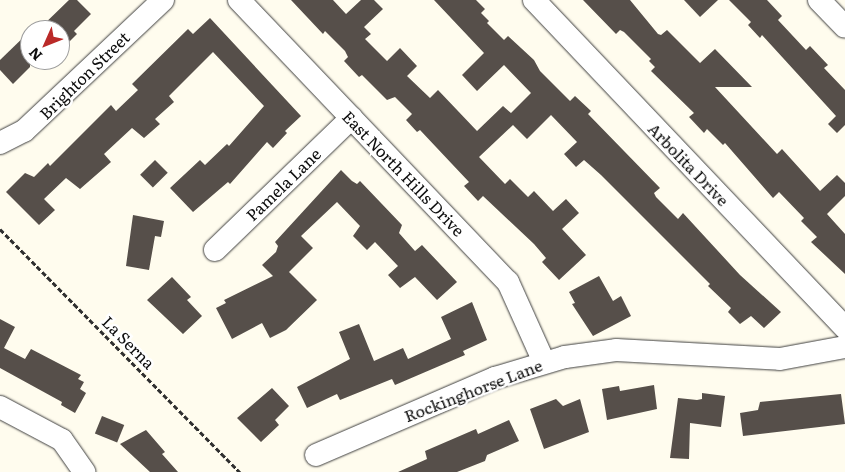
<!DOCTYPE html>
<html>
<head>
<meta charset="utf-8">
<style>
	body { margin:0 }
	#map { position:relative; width:845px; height:472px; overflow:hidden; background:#fffcee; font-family:Literata,serif }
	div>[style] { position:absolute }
	.building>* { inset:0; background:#564f4a; transform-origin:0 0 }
	.path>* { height:3px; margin-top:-1.5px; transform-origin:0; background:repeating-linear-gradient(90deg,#2f2f2f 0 5px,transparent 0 7.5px) }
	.roads { filter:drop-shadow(0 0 1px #404040) drop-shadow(0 0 1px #404040) }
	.minor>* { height:22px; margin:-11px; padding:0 11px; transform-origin:11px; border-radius:11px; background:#fff }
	span { translate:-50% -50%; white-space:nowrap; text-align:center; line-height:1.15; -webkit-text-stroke:5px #fff; paint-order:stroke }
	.street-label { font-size:16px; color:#0d0d0d }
	.north { position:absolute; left:20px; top:20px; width:50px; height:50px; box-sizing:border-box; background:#fff; border:1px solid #9e9e9e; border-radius:50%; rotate:226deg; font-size:14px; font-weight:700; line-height:20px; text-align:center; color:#0d0d0d }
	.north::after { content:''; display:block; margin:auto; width:18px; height:22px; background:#ba2a28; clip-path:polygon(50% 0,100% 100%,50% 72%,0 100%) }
</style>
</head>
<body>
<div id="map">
	<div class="building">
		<div style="clip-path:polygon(69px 0,77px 0,91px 14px,74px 31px,77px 34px,60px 51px,60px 30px,38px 30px)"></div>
		<div style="clip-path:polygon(291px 0,333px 0,346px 14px,361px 0,374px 0,383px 9px,364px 27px,371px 34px,365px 39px,387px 61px,400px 48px,417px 66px,407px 76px,430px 98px,438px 90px,477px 131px,503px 106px,511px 113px,531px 93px,504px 65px,477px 91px,462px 75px,484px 53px,434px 0,476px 0,485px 9px,481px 13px,489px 21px,487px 23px,504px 40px,508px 36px,534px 60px,540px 71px,570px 101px,575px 96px,591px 111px,588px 114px,660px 188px,654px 193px,656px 197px,678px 219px,683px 213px,740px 275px,781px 312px,764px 328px,751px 316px,740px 324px,728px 312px,731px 308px,708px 286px,710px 284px,601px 175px,584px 160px,576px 167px,564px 154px,577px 142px,551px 115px,527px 139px,513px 125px,479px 157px,505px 184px,510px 179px,528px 197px,534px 191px,553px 211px,566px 199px,579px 213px,562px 229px,586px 255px,559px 280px,542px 262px,546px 258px,534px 244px,483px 196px,478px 201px,464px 186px,469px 182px,452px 164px,420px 130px,417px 132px,406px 120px,412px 114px,395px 97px,387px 100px,362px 75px,359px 77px,344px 61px,348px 57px,345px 51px,325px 31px,323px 34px)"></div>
		<div style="clip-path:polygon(583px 0,630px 0,658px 34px,661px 35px,667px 30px,700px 63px,715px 49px,752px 87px,715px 87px,777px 154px,782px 149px,820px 191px,837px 175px,845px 183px,845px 196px,827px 214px,845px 234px,845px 274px,811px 242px,817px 237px,801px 221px,804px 218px,779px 192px,773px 198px,725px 143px,723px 145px,707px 129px,704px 133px,689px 117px,694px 113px,651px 71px,655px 67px,649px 61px,651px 59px,624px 32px,620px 30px,616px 34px)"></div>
		<div style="clip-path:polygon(684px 0,718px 0,700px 17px)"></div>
		<div style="clip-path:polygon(729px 0,767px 0,782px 16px,778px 20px,806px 50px,810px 46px,828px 65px,824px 68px,845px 90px,845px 125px,837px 133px,828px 124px,836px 116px,762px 35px,760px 38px,748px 25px,751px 22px)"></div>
		<div style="clip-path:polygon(210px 18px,301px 116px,285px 131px,287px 133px,273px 148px,267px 142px,230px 184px,228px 182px,193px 212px,170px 188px,200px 160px,205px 165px,227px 144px,229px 146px,264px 106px,213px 52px,169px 96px,174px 102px,155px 119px,160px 124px,144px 138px,132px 128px,104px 154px,111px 162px,80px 189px,66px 178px,44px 199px,55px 210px,39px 225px,6px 192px,25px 173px,34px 177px,48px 163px,50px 166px,111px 105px,116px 111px,138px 90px,132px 84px,188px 29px,193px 34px)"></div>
		<div style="clip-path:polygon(30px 31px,30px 67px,13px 84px,0 70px,0 60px)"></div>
		<div style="left:155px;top:160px;width:18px;height:21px;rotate:45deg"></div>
		<div style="clip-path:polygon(341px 170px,352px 181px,357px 184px,360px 181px,402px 225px,399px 233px,415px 251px,422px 245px,457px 282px,437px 300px,415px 277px,400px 288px,388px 275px,398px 266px,375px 242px,367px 250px,353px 236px,360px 226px,337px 202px,301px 236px,313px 248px,289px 272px,317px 300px,286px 330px,270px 338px,262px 323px,232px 339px,216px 308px,226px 303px,224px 300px,273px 276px,262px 265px,276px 252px,278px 246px,275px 242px)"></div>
		<div style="clip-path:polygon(133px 215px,164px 221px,161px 237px,155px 236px,149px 270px,126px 266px)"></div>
		<div style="clip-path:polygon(599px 276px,613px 301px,621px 296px,631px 316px,593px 336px,572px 304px,575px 303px,569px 292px)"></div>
		<div style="clip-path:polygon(172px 277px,191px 297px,187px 300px,202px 316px,183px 334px,147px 300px)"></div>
		<div style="clip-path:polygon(472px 302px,487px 340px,463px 351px,465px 355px,395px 385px,392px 379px,340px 400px,337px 394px,307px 408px,297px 387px,350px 359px,339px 332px,359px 324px,374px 361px,403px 348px,408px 359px,451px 339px,441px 317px)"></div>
		<div style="clip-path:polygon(0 319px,15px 327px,4px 348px,25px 359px,31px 349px,81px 375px,78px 379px,84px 382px,80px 389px,86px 393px,75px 413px,61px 405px,62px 402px,0 368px)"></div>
		<div style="clip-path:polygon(654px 385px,657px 409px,607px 420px,602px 389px,619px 386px,620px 391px)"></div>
		<div style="clip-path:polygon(272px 388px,289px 406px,275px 420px,279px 425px,261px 442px,237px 418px)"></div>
		<div style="clip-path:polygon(702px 393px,725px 396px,721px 427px,690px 423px,689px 459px,670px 458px,678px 398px,697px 400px,702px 399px)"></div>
		<div style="clip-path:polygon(841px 394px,845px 424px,743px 436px,740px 413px,758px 410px,760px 402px)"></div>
		<div style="clip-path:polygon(556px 399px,563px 406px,580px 399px,589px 432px,544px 449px,530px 409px)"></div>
		<div style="left:102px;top:416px;width:24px;height:19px;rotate:22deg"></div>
		<div style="clip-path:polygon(509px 420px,519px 441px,487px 455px,485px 461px,457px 472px,398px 472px,427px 459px,425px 451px,476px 429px,478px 434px)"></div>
		<div style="clip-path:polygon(146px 430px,165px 452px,162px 454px,178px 472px,150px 472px,120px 444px)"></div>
	</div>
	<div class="path">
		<div style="left:0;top:229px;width:342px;rotate:45.4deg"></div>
	</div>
	<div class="roads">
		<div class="minor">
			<div style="left:239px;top:0;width:390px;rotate:46.4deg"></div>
			<div style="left:508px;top:282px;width:88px;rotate:65.8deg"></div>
			<div style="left:534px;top:0;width:452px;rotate:46.5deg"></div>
			<div style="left:819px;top:0;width:37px;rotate:46deg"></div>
			<div style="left:0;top:143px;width:27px;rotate:-27deg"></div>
			<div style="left:24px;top:131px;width:191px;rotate:-43.3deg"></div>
			<div style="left:215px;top:250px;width:190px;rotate:-44.1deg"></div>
			<div style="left:0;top:407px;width:70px;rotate:28deg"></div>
			<div style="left:62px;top:440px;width:39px;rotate:55deg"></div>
			<div style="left:316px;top:455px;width:195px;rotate:-23.3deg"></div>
			<div style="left:495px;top:378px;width:73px;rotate:-16.7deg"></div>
			<div style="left:565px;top:357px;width:51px;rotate:-7.8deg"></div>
			<div style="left:616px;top:350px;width:164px;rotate:3.1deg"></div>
			<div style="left:780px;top:359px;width:66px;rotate:-10.5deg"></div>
		</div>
	</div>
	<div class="street-label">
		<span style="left:84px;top:75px;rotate:-44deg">Brighton Street</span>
		<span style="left:689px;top:164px;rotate:46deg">Arbolita Drive</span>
		<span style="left:404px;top:173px;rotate:46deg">East North Hills Drive</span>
		<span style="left:283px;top:184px;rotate:-44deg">Pamela Lane</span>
		<span style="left:129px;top:342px;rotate:45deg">La Serna</span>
		<span style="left:473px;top:390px;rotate:-21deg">Rockinghorse Lane</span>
	</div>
	<div class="north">N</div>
</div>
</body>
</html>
